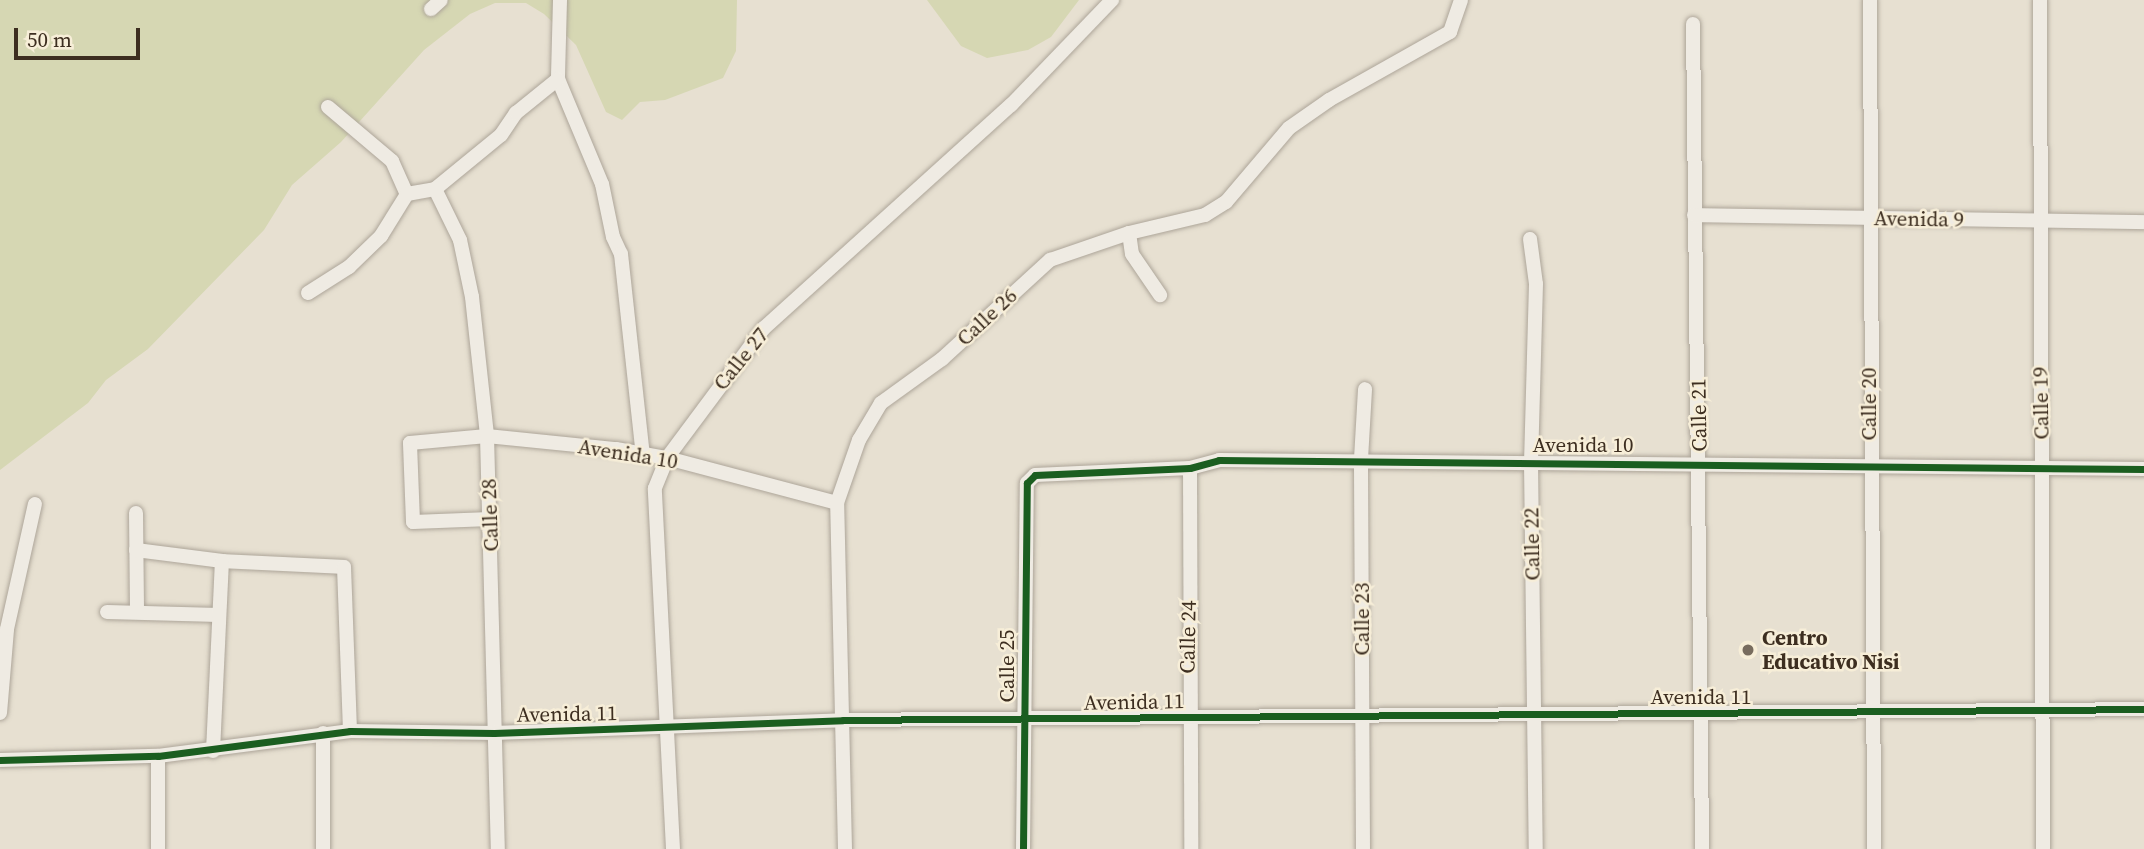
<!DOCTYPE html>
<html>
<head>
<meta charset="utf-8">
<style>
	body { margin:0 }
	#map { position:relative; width:2144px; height:849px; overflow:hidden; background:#e7e0d1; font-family:"Source Serif 4",serif }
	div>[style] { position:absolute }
	.green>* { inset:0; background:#d6d7b3 }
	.roads { filter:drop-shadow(0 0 2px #ada599) drop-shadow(0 0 2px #ada599) }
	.minor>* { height:14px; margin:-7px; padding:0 7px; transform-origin:7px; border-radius:7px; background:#efebe3 }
	.cycleway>* { height:7px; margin:-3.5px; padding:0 3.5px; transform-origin:3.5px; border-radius:3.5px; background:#1b5e20 }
	.dots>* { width:19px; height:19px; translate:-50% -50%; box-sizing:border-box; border:4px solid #f7eed8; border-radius:50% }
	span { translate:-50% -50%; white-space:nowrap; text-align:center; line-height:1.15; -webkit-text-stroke:5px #f7eed8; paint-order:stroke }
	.street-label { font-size:21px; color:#3d2e20 }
	.poi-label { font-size:21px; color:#3d2e20; font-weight:700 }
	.left { translate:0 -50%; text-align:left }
	.scale { position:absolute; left:14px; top:28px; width:126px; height:32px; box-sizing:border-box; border:4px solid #3d2e20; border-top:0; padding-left:9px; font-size:21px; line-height:24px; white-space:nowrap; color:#3d2e20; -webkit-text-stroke:5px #f7eed8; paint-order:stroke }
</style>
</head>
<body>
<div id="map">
	<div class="green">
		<div style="clip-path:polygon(0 0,737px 0,736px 51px,723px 78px,665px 100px,640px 102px,622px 120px,606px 112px,576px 45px,544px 14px,526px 3px,495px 3px,470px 14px,424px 50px,341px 142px,292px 185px,264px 230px,148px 349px,106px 380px,88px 403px,0 470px)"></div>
		<div style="clip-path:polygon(927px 0,1079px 0,1051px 37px,1028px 50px,987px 58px,961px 46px)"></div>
	</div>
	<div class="roads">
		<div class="minor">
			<div style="left:560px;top:0;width:79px;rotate:91.5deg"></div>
			<div style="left:558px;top:79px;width:114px;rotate:67.3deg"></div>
			<div style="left:602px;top:184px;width:54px;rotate:78.3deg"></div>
			<div style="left:613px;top:237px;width:19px;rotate:65deg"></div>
			<div style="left:621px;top:254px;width:202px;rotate:83.8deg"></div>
			<div style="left:1870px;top:0;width:849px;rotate:89.73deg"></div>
			<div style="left:2040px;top:0;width:849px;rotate:89.8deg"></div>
			<div style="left:431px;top:9px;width:13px;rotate:-42deg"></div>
			<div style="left:1693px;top:24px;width:825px;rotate:89.37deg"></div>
			<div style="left:328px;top:107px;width:84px;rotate:40.2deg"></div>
			<div style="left:392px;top:161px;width:36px;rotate:66deg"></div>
			<div style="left:435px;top:189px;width:57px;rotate:63.9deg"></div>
			<div style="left:460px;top:240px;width:58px;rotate:78.1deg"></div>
			<div style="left:472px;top:297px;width:140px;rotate:83.8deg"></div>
			<div style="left:487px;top:436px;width:413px;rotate:88.5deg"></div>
			<div style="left:1694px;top:215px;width:450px;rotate:0.9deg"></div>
			<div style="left:1129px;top:233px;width:21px;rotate:82deg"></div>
			<div style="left:1132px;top:254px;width:50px;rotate:55.7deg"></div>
			<div style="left:1530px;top:239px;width:45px;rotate:82.4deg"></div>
			<div style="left:1536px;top:284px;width:178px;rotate:91.6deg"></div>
			<div style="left:1531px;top:462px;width:387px;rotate:89.3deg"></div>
			<div style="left:308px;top:293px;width:49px;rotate:-32.4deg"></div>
			<div style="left:349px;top:267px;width:45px;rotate:-44.1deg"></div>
			<div style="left:381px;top:236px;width:49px;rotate:-58.2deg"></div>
			<div style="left:407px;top:194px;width:28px;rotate:-10deg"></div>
			<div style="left:435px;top:189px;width:85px;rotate:-39.3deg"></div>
			<div style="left:501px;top:135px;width:27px;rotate:-56deg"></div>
			<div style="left:516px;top:113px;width:54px;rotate:-39deg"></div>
			<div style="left:1190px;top:468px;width:381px;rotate:89.8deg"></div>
			<div style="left:136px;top:513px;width:99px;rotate:89.4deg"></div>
			<div style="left:490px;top:519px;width:77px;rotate:177.8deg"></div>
			<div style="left:413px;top:522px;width:79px;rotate:-92.2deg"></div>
			<div style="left:410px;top:443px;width:77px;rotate:-5.2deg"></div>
			<div style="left:487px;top:436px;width:130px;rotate:5.8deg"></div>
			<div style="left:616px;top:449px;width:52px;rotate:10deg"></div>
			<div style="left:667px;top:458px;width:176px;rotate:14.8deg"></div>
			<div style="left:136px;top:550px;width:87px;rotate:7.3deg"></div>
			<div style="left:222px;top:561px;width:122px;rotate:2.8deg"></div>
			<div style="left:344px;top:567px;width:164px;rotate:87.9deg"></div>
			<div style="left:107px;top:612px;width:112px;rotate:1.5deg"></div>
			<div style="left:0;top:713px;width:84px;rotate:-85.2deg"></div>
			<div style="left:7px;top:629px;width:128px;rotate:-77.4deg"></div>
			<div style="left:213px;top:751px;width:190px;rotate:-87.3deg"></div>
			<div style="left:158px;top:756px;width:93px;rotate:90deg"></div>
			<div style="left:0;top:760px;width:158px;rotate:-1.5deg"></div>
			<div style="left:158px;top:756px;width:194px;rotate:-7.4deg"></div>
			<div style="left:350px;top:731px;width:144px;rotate:0.8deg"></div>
			<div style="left:494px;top:733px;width:349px;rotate:-2.1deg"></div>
			<div style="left:843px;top:720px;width:1301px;rotate:-0.48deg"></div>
			<div style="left:323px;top:849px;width:116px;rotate:-90deg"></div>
			<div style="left:673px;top:849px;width:361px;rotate:-92.9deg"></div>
			<div style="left:655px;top:488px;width:32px;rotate:-68deg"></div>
			<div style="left:667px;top:458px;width:162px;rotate:-53.3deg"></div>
			<div style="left:764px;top:328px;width:333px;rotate:-42.1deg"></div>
			<div style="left:1011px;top:105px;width:146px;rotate:-46.1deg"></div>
			<div style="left:845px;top:849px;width:346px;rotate:-91.3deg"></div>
			<div style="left:837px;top:503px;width:67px;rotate:-70.8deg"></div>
			<div style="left:859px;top:440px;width:43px;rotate:-59.3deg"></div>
			<div style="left:881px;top:403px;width:75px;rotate:-35.8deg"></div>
			<div style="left:942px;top:359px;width:147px;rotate:-42.5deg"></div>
			<div style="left:1050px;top:260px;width:83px;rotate:-18.9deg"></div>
			<div style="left:1129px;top:233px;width:78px;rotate:-13.3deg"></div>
			<div style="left:1205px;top:215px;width:25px;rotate:-32deg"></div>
			<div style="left:1226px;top:202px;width:97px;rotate:-49.6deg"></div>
			<div style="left:1289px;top:128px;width:49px;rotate:-35deg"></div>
			<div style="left:1329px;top:100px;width:139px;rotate:-29.3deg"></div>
			<div style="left:1450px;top:32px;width:34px;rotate:-71deg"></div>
			<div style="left:1023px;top:849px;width:366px;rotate:-89.4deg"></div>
			<div style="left:1027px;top:483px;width:11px;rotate:-45deg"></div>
			<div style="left:1035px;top:475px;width:155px;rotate:-2.6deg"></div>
			<div style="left:1190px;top:468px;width:30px;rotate:-15deg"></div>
			<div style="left:1219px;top:460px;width:925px;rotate:0.56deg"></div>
			<div style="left:1363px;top:849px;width:390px;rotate:-90.3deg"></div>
			<div style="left:1361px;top:459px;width:70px;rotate:-86.7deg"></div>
		</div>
	</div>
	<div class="cycleway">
		<div style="left:0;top:760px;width:158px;rotate:-1.5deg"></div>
		<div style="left:158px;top:756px;width:194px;rotate:-7.4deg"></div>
		<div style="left:350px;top:731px;width:144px;rotate:0.8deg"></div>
		<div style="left:494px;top:733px;width:349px;rotate:-2.1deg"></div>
		<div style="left:843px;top:720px;width:1301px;rotate:-0.48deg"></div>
		<div style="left:1023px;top:849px;width:366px;rotate:-89.4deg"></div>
		<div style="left:1027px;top:483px;width:11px;rotate:-45deg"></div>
		<div style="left:1035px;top:475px;width:155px;rotate:-2.6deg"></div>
		<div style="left:1190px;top:468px;width:30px;rotate:-15deg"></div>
		<div style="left:1219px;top:460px;width:925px;rotate:0.56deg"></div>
	</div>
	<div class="dots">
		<div style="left:1748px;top:650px;background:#786c5e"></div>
	</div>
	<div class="street-label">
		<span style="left:1919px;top:219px;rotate:1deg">Avenida 9</span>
		<span style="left:987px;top:317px;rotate:-43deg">Calle 26</span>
		<span style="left:741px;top:359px;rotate:-51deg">Calle 27</span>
		<span style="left:2041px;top:403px;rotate:-91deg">Calle 19</span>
		<span style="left:1869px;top:404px;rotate:-90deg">Calle 20</span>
		<span style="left:1699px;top:415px;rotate:-91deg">Calle 21</span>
		<span style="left:1583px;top:445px">Avenida 10</span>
		<span style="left:628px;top:454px;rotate:9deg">Avenida 10</span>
		<span style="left:490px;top:515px;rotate:-92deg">Calle 28</span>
		<span style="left:1532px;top:544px;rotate:-91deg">Calle 22</span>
		<span style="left:1362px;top:619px;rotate:-90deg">Calle 23</span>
		<span style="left:1188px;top:637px;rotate:-89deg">Calle 24</span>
		<span style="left:1007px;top:666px;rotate:-90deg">Calle 25</span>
		<span style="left:1701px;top:697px">Avenida 11</span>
		<span style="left:1134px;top:702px;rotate:-1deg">Avenida 11</span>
		<span style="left:567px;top:714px;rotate:-1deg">Avenida 11</span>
	</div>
	<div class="poi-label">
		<span class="left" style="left:1762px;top:650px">Centro<br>Educativo Nisi</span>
	</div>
	<div class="scale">50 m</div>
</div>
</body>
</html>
